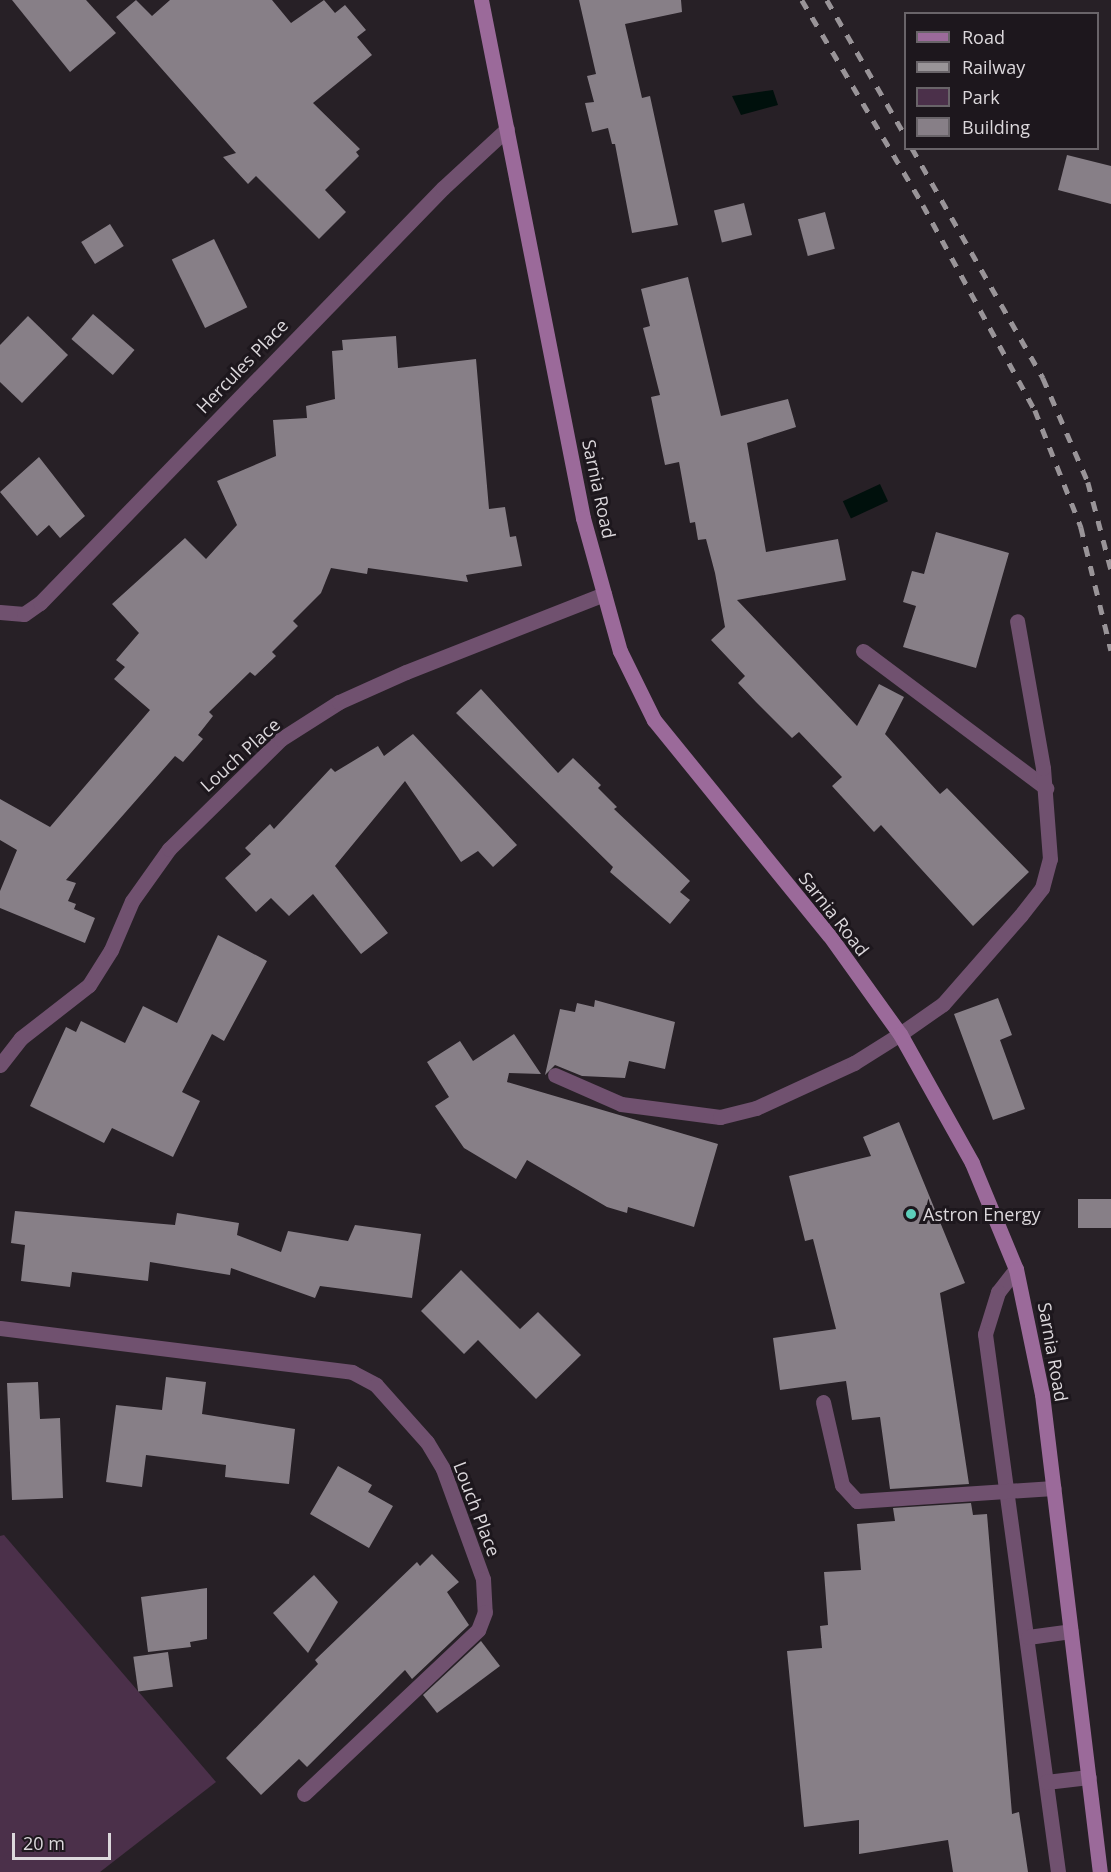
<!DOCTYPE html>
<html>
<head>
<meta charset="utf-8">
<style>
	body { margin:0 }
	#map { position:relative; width:1111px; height:1872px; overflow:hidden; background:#272026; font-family:"Open Sans",sans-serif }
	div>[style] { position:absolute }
	.green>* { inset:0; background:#4b304a }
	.water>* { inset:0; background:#00100c; transform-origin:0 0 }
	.building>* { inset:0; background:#877f87; transform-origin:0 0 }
	.service>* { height:15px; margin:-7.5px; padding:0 7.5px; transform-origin:7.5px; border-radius:7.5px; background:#70516f }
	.minor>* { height:15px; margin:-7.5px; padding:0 7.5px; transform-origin:7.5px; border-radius:7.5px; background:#70516f }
	.secondary>* { height:15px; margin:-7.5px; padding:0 7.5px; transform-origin:7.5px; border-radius:7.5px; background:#9b6a9a }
	.rail>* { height:4.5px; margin-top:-2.25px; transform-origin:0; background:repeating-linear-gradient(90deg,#999498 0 10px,transparent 0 20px) }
	.dots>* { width:16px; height:16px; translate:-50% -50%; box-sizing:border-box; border:3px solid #1d171d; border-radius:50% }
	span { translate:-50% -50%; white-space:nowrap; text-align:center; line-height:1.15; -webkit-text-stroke:6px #1d171d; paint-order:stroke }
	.street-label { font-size:18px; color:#dcd8dc }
	.poi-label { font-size:18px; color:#dcd8dc }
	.left { translate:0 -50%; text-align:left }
	.legend { position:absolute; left:904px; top:12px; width:195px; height:138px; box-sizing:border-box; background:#1d171d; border:2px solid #696469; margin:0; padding:8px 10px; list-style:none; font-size:18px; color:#dcd8dc }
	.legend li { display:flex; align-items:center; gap:12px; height:30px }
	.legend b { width:30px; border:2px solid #696469 }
	.scale { position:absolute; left:12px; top:1833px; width:99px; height:27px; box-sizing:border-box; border:3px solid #dcd8dc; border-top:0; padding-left:8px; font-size:18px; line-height:21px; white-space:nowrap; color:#dcd8dc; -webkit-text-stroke:4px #1d171d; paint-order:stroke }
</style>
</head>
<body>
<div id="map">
	<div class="green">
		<div style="clip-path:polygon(4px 1535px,216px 1782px,100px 1872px,0 1872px,0 1536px)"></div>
	</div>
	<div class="water">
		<div style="clip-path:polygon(773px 90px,778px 105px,741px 115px,732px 96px)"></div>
		<div style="left:880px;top:484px;width:19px;height:41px;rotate:65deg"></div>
	</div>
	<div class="building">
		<div style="clip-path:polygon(12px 0,86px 0,116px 33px,70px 72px)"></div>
		<div style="clip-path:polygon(136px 0,152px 16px,170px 0,272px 0,291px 23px,324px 0,335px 13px,345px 5px,366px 30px,357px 37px,372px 55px,313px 103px,360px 149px,356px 152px,359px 156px,325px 190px,346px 212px,319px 239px,256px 176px,248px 184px,223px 157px,236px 153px,116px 17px)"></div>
		<div style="clip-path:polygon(579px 0,681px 0,682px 12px,625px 24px,642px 98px,650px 96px,678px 225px,632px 233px,615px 144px,612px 144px,608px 128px,592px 132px,585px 103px,594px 102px,587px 76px,596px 74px)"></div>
		<div style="clip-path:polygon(1067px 155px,1111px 166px,1111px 204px,1058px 190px)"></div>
		<div style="left:744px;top:203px;width:33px;height:31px;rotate:76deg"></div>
		<div style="left:825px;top:212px;width:38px;height:28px;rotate:75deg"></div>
		<div style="left:110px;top:224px;width:26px;height:34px;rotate:58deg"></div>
		<div style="left:214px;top:239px;width:76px;height:47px;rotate:64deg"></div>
		<div style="clip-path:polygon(688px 277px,721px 416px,788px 399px,796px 427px,747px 443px,766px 552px,838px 539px,846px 580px,737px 600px,857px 726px,879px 684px,904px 697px,885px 734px,940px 794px,947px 788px,1029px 872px,973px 926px,881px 825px,874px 832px,832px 786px,842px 777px,799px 732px,792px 738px,756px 702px,738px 683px,745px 676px,711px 640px,725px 627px,715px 573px,706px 539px,698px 540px,695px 522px,690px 523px,679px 462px,665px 465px,651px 397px,660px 395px,643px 328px,650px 326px,641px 289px)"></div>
		<div style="left:93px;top:314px;width:55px;height:33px;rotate:41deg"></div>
		<div style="clip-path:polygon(28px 316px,68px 355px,22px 403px,0 382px,0 345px)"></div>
		<div style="clip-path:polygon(396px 336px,398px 368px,476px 359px,489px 509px,505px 507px,510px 537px,516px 536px,522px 566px,466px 575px,468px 582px,368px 568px,367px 574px,331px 568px,321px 593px,293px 621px,298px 626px,272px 652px,276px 656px,255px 676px,250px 672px,209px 712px,213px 716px,198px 735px,203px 739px,183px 762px,175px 756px,66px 880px,76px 883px,68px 901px,76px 904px,74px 909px,95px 918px,85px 943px,0 908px,0 891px,17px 850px,0 840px,0 799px,50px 827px,150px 710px,114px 679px,125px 667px,116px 660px,139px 633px,112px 604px,185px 538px,206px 559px,237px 525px,217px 481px,276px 456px,273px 420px,307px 418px,306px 406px,335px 399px,332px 351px,343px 350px,342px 340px)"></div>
		<div style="clip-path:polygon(39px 457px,85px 516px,60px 538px,49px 525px,37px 536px,0 492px)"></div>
		<div style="clip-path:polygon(936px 532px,1009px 553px,976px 668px,903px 647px,916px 606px,903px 602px,912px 571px,924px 574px)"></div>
		<div style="clip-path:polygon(481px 689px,558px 773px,573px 758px,601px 785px,598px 788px,617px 807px,614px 809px,690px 881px,680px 892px,690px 900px,670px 924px,610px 872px,613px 867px,456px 713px)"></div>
		<div style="clip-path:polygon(413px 734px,517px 845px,493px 867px,478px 851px,461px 862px,405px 781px,335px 866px,388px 933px,361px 954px,313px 894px,289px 916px,271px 898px,256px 912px,225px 878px,251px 854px,245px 848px,270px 824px,274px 829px,331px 768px,335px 772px,378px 746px,384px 756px)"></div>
		<div style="clip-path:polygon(218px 935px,267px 961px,224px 1041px,212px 1034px,182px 1092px,200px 1101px,173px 1157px,112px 1128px,104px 1143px,30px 1106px,66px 1027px,76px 1032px,81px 1021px,125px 1043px,143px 1006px,177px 1023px)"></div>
		<div style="clip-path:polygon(998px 998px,1012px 1035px,1000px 1040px,1025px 1109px,993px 1120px,954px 1014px)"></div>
		<div style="clip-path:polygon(595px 1000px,675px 1022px,665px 1069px,629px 1061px,625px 1078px,582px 1076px,555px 1065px,545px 1075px,560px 1009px,575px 1012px,577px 1003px,594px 1007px)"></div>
		<div style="clip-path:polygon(514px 1034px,541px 1074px,509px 1073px,507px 1082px,718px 1144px,694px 1227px,628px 1207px,627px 1213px,607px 1207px,527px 1160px,516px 1179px,464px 1148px,435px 1106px,449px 1097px,427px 1062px,460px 1041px,473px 1061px)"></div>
		<div style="clip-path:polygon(899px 1122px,965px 1283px,940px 1293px,969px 1484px,890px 1489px,880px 1417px,852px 1420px,846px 1381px,780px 1390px,773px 1338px,836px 1329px,813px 1239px,805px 1241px,789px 1176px,871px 1156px,863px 1137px)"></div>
		<div style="left:1111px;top:1199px;width:29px;height:33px;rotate:90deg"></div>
		<div style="clip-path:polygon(15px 1211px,175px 1225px,177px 1213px,239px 1223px,237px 1235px,281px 1252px,288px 1231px,348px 1241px,355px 1225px,421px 1234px,412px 1298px,320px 1286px,315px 1298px,231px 1268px,230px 1275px,150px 1262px,148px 1281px,72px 1272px,70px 1287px,21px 1281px,25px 1245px,11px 1243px)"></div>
		<div style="clip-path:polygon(461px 1270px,520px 1329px,538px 1312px,581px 1355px,536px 1399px,478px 1340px,464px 1354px,421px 1311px)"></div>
		<div style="clip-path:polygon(166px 1377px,206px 1382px,202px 1414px,295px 1429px,289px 1484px,225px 1477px,226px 1465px,146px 1455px,142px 1487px,106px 1482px,116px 1405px,162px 1410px)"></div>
		<div style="clip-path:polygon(38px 1382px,40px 1419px,60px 1418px,63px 1498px,12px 1500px,7px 1383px)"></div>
		<div style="clip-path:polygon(338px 1466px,372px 1485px,368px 1492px,393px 1506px,369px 1548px,310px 1514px)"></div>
		<div style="clip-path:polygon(971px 1503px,973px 1515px,987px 1514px,1012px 1814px,1019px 1812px,1028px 1872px,953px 1872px,948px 1840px,859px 1854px,859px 1820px,804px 1827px,787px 1651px,822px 1648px,820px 1626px,828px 1625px,824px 1572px,861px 1570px,857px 1524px,895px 1521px,893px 1508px)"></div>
		<div style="clip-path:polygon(432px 1554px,459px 1582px,447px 1592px,469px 1625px,412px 1679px,405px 1670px,307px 1767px,299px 1759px,261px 1795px,226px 1758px,318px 1664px,315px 1660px,417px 1562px,420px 1566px)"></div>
		<div style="clip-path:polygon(314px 1575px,338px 1602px,308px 1653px,273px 1613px)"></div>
		<div style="clip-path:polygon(207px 1588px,207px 1639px,190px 1642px,191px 1647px,148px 1652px,141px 1597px)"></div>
		<div style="clip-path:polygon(481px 1641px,500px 1666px,437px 1713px,423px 1695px)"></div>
		<div style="left:168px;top:1652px;width:35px;height:35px;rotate:82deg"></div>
	</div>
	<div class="service">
		<div style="left:555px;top:1075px;width:72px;rotate:23.7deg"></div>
		<div style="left:621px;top:1104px;width:100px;rotate:7.5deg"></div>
		<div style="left:720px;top:1117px;width:37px;rotate:-14deg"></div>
		<div style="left:756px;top:1108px;width:108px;rotate:-24.7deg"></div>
		<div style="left:854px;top:1063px;width:54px;rotate:-32.2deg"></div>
		<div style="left:1016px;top:1269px;width:29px;rotate:128deg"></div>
		<div style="left:998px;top:1292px;width:44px;rotate:107.2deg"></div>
		<div style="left:985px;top:1334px;width:543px;rotate:82.27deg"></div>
		<div style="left:823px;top:1402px;width:85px;rotate:77.1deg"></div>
		<div style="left:842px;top:1485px;width:22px;rotate:47deg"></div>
		<div style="left:857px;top:1501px;width:197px;rotate:-3.8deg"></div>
		<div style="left:1028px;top:1637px;width:43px;rotate:-7.9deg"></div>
		<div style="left:1046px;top:1782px;width:43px;rotate:-6.6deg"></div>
	</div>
	<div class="minor">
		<div style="left:0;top:612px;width:24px;rotate:5deg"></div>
		<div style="left:24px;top:614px;width:19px;rotate:-35deg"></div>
		<div style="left:40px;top:603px;width:578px;rotate:-45.84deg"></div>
		<div style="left:443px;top:188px;width:87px;rotate:-42.7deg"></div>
		<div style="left:863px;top:651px;width:229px;rotate:36.8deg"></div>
		<div style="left:900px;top:1034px;width:52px;rotate:-34.9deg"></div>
		<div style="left:943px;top:1004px;width:118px;rotate:-48.8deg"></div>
		<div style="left:1021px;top:915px;width:34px;rotate:-52deg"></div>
		<div style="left:1042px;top:888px;width:30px;rotate:-75deg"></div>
		<div style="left:1050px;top:859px;width:91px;rotate:-94.4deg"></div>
		<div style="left:1043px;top:768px;width:149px;rotate:-100deg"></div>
		<div style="left:0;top:1065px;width:34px;rotate:-52deg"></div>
		<div style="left:21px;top:1038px;width:86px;rotate:-37.9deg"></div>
		<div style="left:89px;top:985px;width:41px;rotate:-57.8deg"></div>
		<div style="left:111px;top:950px;width:53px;rotate:-66.8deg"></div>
		<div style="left:132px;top:901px;width:64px;rotate:-54.6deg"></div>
		<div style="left:169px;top:849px;width:157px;rotate:-44.5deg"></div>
		<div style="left:281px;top:739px;width:69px;rotate:-32.5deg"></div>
		<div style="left:339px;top:702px;width:73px;rotate:-24.1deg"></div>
		<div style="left:406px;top:672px;width:213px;rotate:-21.5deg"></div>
		<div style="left:0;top:1328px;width:355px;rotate:7.1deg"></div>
		<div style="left:352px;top:1372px;width:27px;rotate:28deg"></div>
		<div style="left:376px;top:1385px;width:76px;rotate:48.2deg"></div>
		<div style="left:427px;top:1442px;width:31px;rotate:59deg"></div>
		<div style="left:443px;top:1469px;width:117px;rotate:70deg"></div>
		<div style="left:483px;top:1579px;width:33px;rotate:87deg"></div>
		<div style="left:485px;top:1612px;width:19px;rotate:111deg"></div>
		<div style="left:478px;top:1630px;width:239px;rotate:136.7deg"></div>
	</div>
	<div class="secondary">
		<div style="left:481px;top:0;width:528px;rotate:78.86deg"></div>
		<div style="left:583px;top:518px;width:138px;rotate:74.5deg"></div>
		<div style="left:620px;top:651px;width:77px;rotate:63.8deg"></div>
		<div style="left:654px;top:720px;width:277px;rotate:50.9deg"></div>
		<div style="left:829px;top:935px;width:122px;rotate:54.4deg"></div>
		<div style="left:900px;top:1034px;width:148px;rotate:60.8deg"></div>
		<div style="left:972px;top:1163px;width:115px;rotate:67.5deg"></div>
		<div style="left:1016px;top:1269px;width:128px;rotate:78.3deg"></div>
		<div style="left:1042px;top:1394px;width:482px;rotate:83.1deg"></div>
	</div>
	<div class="rail">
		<div style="left:802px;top:0;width:238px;rotate:59.4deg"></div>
		<div style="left:923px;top:205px;width:234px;rotate:61.4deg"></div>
		<div style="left:1035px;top:410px;width:126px;rotate:68.5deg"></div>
		<div style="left:1081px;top:527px;width:127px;rotate:76.3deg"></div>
		<div style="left:827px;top:0;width:158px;rotate:60deg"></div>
		<div style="left:912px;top:148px;width:265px;rotate:60.3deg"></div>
		<div style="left:1043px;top:378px;width:113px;rotate:66.6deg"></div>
		<div style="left:1088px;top:482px;width:90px;rotate:75.2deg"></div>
	</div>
	<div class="dots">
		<div style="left:911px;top:1214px;background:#5cceba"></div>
	</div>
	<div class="street-label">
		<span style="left:242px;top:366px;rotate:-46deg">Hercules Place</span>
		<span style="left:599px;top:489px;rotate:78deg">Sarnia Road</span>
		<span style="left:240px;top:755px;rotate:-42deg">Louch Place</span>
		<span style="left:834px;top:914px;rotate:52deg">Sarnia Road</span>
		<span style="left:1053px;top:1352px;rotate:80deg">Sarnia Road</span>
		<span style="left:477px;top:1509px;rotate:69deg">Louch Place</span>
	</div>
	<div class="poi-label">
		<span class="left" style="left:923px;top:1214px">Astron Energy</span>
	</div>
	<ul class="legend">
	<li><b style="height:8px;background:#9b6a9a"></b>Road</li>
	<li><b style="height:8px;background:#999498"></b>Railway</li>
	<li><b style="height:16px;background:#4b304a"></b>Park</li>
	<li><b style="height:16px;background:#877f87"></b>Building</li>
	</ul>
	<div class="scale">20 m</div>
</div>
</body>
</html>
